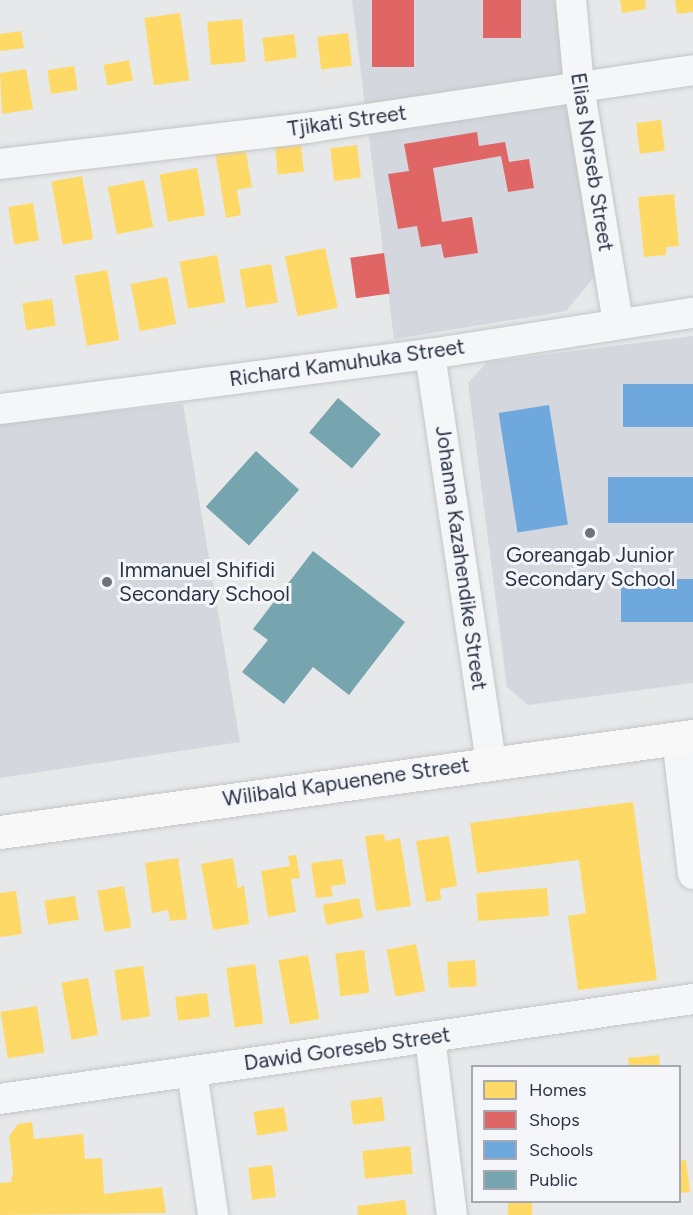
<!DOCTYPE html>
<html>
<head>
<meta charset="utf-8">
<style>
	body { margin:0 }
	#map { position:relative; width:693px; height:1215px; overflow:hidden; background:#e6e8ea; font-family:Figtree,sans-serif }
	div>[style] { position:absolute }
	.built>* { inset:0; background:#d4d7dd }
	.homes>* { inset:0; background:#ffd966; transform-origin:0 0 }
	.shops>* { inset:0; background:#e06666; transform-origin:0 0 }
	.schools>* { inset:0; background:#6fa8dc; transform-origin:0 0 }
	.public>* { inset:0; background:#76a5af; transform-origin:0 0 }
	.roads { filter:drop-shadow(0 0 2px #c4c6c8) drop-shadow(0 0 2px #c4c6c8) }
	.street>* { height:30px; margin:-15px; padding:0 15px; transform-origin:15px; border-radius:15px; background:#f5f6f7 }
	.secondary>* { height:33px; margin:-16.5px; padding:0 16.5px; transform-origin:16.5px; border-radius:16.5px; background:#f8f8f8 }
	.dots>* { width:16px; height:16px; translate:-50% -50%; box-sizing:border-box; border:3px solid #f4f6f9; border-radius:50% }
	span { translate:-50% -50%; white-space:nowrap; text-align:center; line-height:1.15; -webkit-text-stroke:6px #f4f6f9; paint-order:stroke }
	.street-label { font-size:21px; color:#2b3445 }
	.poi-label { font-size:21px; color:#2b3445 }
	.left { translate:0 -50%; text-align:left }
	.legend { position:absolute; left:471px; top:1065px; width:210px; height:138px; box-sizing:border-box; background:#f4f6f9; border:2px solid #a4a8b1; margin:0; padding:8px 10px; list-style:none; font-size:18px; color:#2b3445 }
	.legend li { display:flex; align-items:center; gap:12px; height:30px }
	.legend b { width:30px; border:2px solid #a4a8b1 }
</style>
</head>
<body>
<div id="map">
	<div class="built">
		<div style="clip-path:polygon(352px 0,555px 0,595px 276px,566px 311px,394px 339px)"></div>
		<div style="clip-path:polygon(693px 336px,693px 683px,528px 705px,507px 687px,468px 383px,487px 362px)"></div>
		<div style="clip-path:polygon(183px 404px,240px 742px,0 778px,0 423px)"></div>
	</div>
	<div class="homes">
		<div style="clip-path:polygon(620px 0,645px 0,646px 9px,622px 13px)"></div>
		<div style="clip-path:polygon(675px 0,693px 0,693px 12px,677px 14px)"></div>
		<div style="left:180px;top:13px;width:68px;height:36px;rotate:82deg"></div>
		<div style="left:242px;top:19px;width:43px;height:35px;rotate:85deg"></div>
		<div style="clip-path:polygon(21px 31px,24px 48px,0 51px,0 34px)"></div>
		<div style="left:348px;top:33px;width:33px;height:31px;rotate:83deg"></div>
		<div style="left:294px;top:34px;width:24px;height:32px;rotate:83deg"></div>
		<div style="left:129px;top:60px;width:21px;height:26px;rotate:79deg"></div>
		<div style="left:74px;top:66px;width:24px;height:27px;rotate:81deg"></div>
		<div style="clip-path:polygon(26px 69px,33px 109px,2px 114px,0 73px)"></div>
		<div style="left:661px;top:120px;width:31px;height:25px;rotate:83deg"></div>
		<div style="left:301px;top:145px;width:27px;height:26px;rotate:84deg"></div>
		<div style="left:357px;top:145px;width:33px;height:27px;rotate:83deg"></div>
		<div style="clip-path:polygon(245px 147px,252px 187px,237px 190px,241px 215px,226px 218px,215px 152px)"></div>
		<div style="left:197px;top:168px;width:48px;height:38px;rotate:80deg"></div>
		<div style="left:82px;top:176px;width:64px;height:31px;rotate:80deg"></div>
		<div style="left:144px;top:180px;width:48px;height:37px;rotate:79deg"></div>
		<div style="clip-path:polygon(674px 194px,679px 246px,666px 247px,666px 255px,644px 257px,638px 197px)"></div>
		<div style="left:33px;top:203px;width:38px;height:25px;rotate:81deg"></div>
		<div style="left:325px;top:248px;width:61px;height:41px;rotate:78deg"></div>
		<div style="left:217px;top:255px;width:48px;height:38px;rotate:80deg"></div>
		<div style="left:271px;top:264px;width:39px;height:32px;rotate:80deg"></div>
		<div style="left:107px;top:270px;width:71px;height:33px;rotate:80deg"></div>
		<div style="left:167px;top:277px;width:48px;height:37px;rotate:79deg"></div>
		<div style="left:52px;top:299px;width:27px;height:30px;rotate:82deg"></div>
		<div style="clip-path:polygon(633px 802px,657px 980px,578px 990px,568px 916px,586px 913px,579px 860px,477px 873px,470px 823px)"></div>
		<div style="clip-path:polygon(384px 834px,385px 841px,400px 838px,411px 906px,376px 911px,365px 836px)"></div>
		<div style="clip-path:polygon(449px 836px,457px 886px,440px 889px,441px 900px,426px 902px,416px 841px)"></div>
		<div style="clip-path:polygon(296px 855px,300px 878px,291px 879px,296px 912px,268px 917px,261px 871px,290px 866px,288px 856px)"></div>
		<div style="clip-path:polygon(178px 858px,187px 919px,170px 921px,168px 910px,152px 913px,145px 863px)"></div>
		<div style="clip-path:polygon(233px 858px,238px 889px,244px 885px,249px 924px,213px 930px,201px 864px)"></div>
		<div style="clip-path:polygon(342px 859px,346px 884px,331px 886px,333px 896px,316px 898px,311px 863px)"></div>
		<div style="left:124px;top:886px;width:42px;height:27px;rotate:80deg"></div>
		<div style="left:547px;top:888px;width:28px;height:71px;rotate:86deg"></div>
		<div style="clip-path:polygon(16px 891px,22px 934px,0 937px,0 893px)"></div>
		<div style="left:75px;top:896px;width:24px;height:31px;rotate:81deg"></div>
		<div style="left:359px;top:898px;width:20px;height:37px;rotate:79deg"></div>
		<div style="left:416px;top:944px;width:48px;height:30px;rotate:79deg"></div>
		<div style="left:364px;top:950px;width:43px;height:29px;rotate:83deg"></div>
		<div style="left:308px;top:955px;width:65px;height:30px;rotate:80deg"></div>
		<div style="left:475px;top:960px;width:26px;height:28px;rotate:86deg"></div>
		<div style="left:255px;top:964px;width:60px;height:29px;rotate:82deg"></div>
		<div style="left:143px;top:966px;width:51px;height:29px;rotate:82deg"></div>
		<div style="left:88px;top:978px;width:58px;height:27px;rotate:80deg"></div>
		<div style="left:207px;top:993px;width:24px;height:32px;rotate:83deg"></div>
		<div style="left:37px;top:1006px;width:47px;height:37px;rotate:81deg"></div>
		<div style="clip-path:polygon(659px 1055px,660px 1066px,629px 1066px,628px 1058px)"></div>
		<div style="left:382px;top:1097px;width:24px;height:32px;rotate:83deg"></div>
		<div style="left:284px;top:1107px;width:24px;height:31px;rotate:81deg"></div>
		<div style="clip-path:polygon(32px 1122px,34px 1139px,83px 1134px,85px 1159px,102px 1158px,104px 1194px,162px 1187px,166px 1213px,0 1215px,0 1183px,11px 1182px,13px 1171px,9px 1136px,18px 1124px)"></div>
		<div style="left:410px;top:1146px;width:28px;height:48px;rotate:84deg"></div>
		<div style="clip-path:polygon(686px 1160px,690px 1192px,680px 1193px,680px 1161px)"></div>
		<div style="left:272px;top:1165px;width:32px;height:24px;rotate:83deg"></div>
		<div style="clip-path:polygon(405px 1200px,407px 1215px,358px 1215px,357px 1206px)"></div>
		<div style="left:508px;top:1202px;width:24px;height:13px"></div>
	</div>
	<div class="shops">
		<div style="left:372px;top:0;width:42px;height:67px"></div>
		<div style="left:483px;top:0;width:38px;height:38px"></div>
		<div style="clip-path:polygon(477px 132px,479px 146px,505px 142px,509px 162px,529px 159px,534px 188px,508px 192px,501px 156px,433px 168px,442px 222px,472px 217px,478px 253px,444px 258px,441px 244px,421px 247px,417px 226px,398px 229px,388px 174px,409px 171px,404px 144px)"></div>
		<div style="left:384px;top:253px;width:41px;height:34px;rotate:82deg"></div>
	</div>
	<div class="schools">
		<div style="left:693px;top:384px;width:43px;height:70px;rotate:90deg"></div>
		<div style="left:549px;top:405px;width:121px;height:51px;rotate:81deg"></div>
		<div style="left:693px;top:477px;width:46px;height:85px;rotate:90deg"></div>
		<div style="left:693px;top:579px;width:43px;height:72px;rotate:90deg"></div>
	</div>
	<div class="public">
		<div style="left:338px;top:398px;width:56px;height:45px;rotate:40deg"></div>
		<div style="left:256px;top:451px;width:58px;height:75px;rotate:42deg"></div>
		<div style="clip-path:polygon(313px 551px,405px 622px,349px 695px,313px 667px,284px 704px,242px 672px,268px 640px,253px 629px)"></div>
	</div>
	<div class="roads">
		<div class="street">
			<div style="left:571px;top:0;width:87px;rotate:84.7deg"></div>
			<div style="left:579px;top:87px;width:239px;rotate:80.6deg"></div>
			<div style="left:0;top:164px;width:315px;rotate:-6.7deg"></div>
			<div style="left:313px;top:127px;width:384px;rotate:-8.5deg"></div>
			<div style="left:430px;top:354px;width:413px;rotate:81.5deg"></div>
			<div style="left:0;top:409px;width:434px;rotate:-7.3deg"></div>
			<div style="left:430px;top:354px;width:266px;rotate:-8.9deg"></div>
			<div style="left:677px;top:738px;width:137px;rotate:83.3deg"></div>
			<div style="left:430px;top:1037px;width:179px;rotate:83deg"></div>
			<div style="left:192px;top:1072px;width:145px;rotate:81.6deg"></div>
			<div style="left:0;top:1099px;width:700px;rotate:-8.21deg"></div>
		</div>
		<div class="secondary">
			<div style="left:0;top:832px;width:700px;rotate:-7.89deg"></div>
		</div>
	</div>
	<div class="dots">
		<div style="left:590px;top:533px;background:#6c737f"></div>
		<div style="left:107px;top:582px;background:#6c737f"></div>
	</div>
	<div class="street-label">
		<span style="left:347px;top:121px;rotate:-8deg">Tjikati Street</span>
		<span style="left:592px;top:162px;rotate:81deg">Elias Norseb Street</span>
		<span style="left:347px;top:363px;rotate:-8deg">Richard Kamuhuka Street</span>
		<span style="left:461px;top:558px;rotate:82deg">Johanna Kazahendike Street</span>
		<span style="left:346px;top:782px;rotate:-8deg">Wilibald Kapuenene Street</span>
		<span style="left:347px;top:1049px;rotate:-8deg">Dawid Goreseb Street</span>
	</div>
	<div class="poi-label">
		<span style="left:590px;top:567px">Goreangab Junior<br>Secondary School</span>
		<span class="left" style="left:119px;top:582px">Immanuel Shifidi<br>Secondary School</span>
	</div>
	<ul class="legend">
	<li><b style="height:16px;background:#ffd966"></b>Homes</li>
	<li><b style="height:16px;background:#e06666"></b>Shops</li>
	<li><b style="height:16px;background:#6fa8dc"></b>Schools</li>
	<li><b style="height:16px;background:#76a5af"></b>Public</li>
	</ul>
</div>
</body>
</html>
